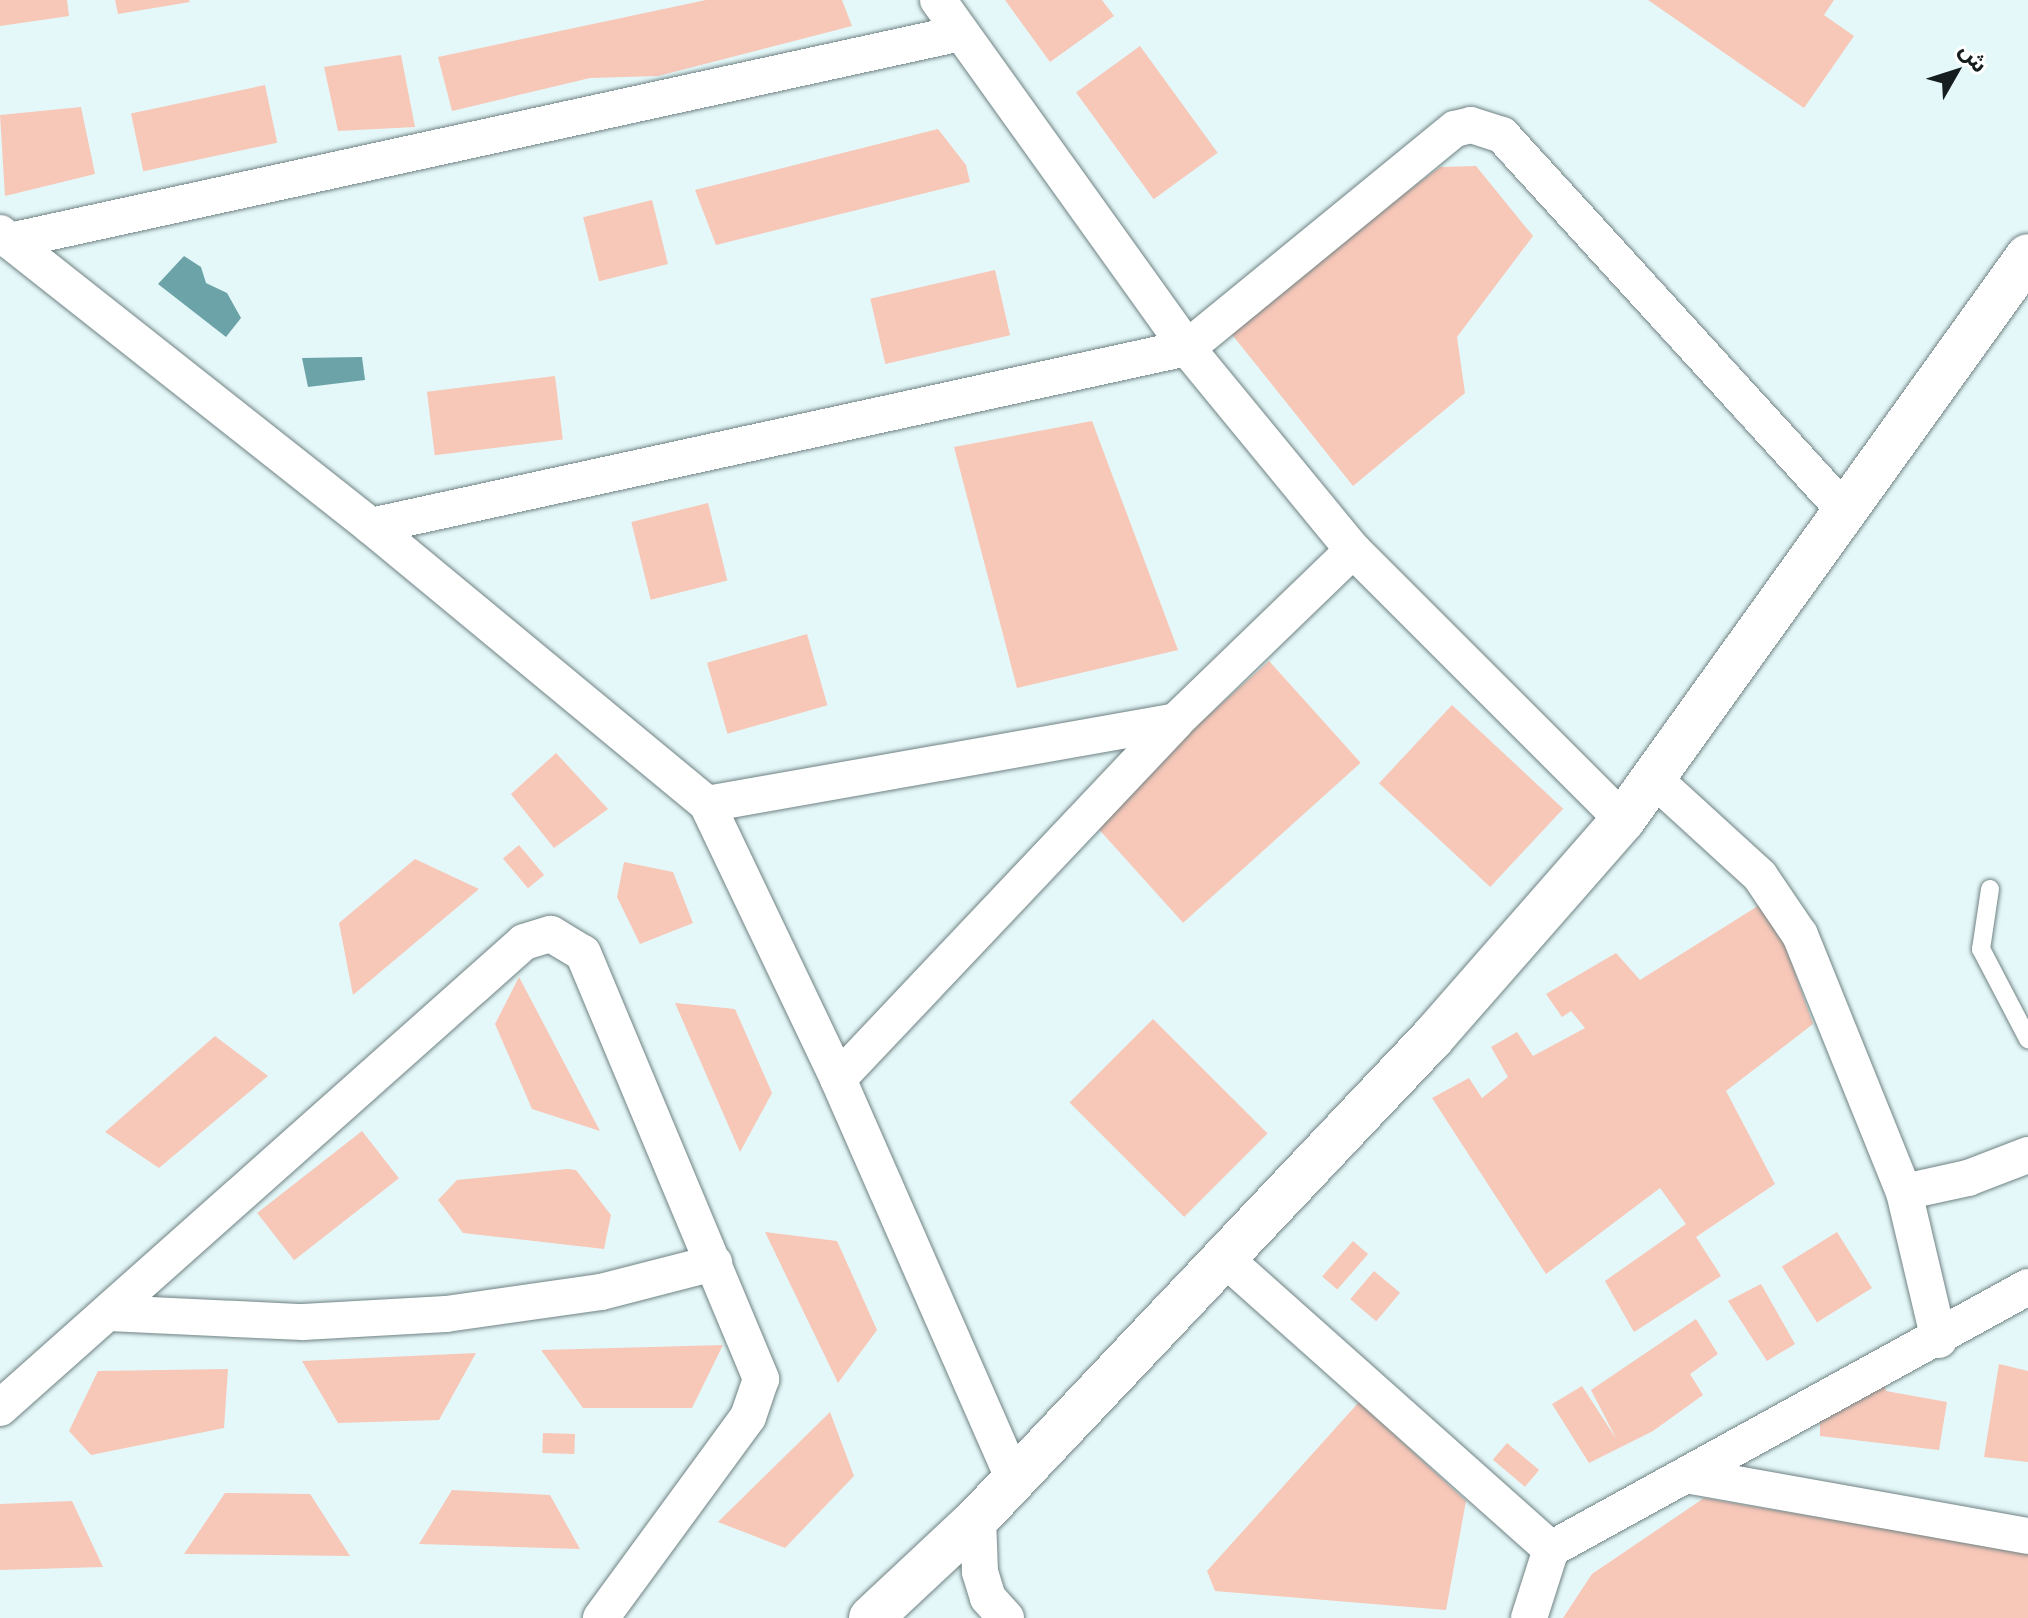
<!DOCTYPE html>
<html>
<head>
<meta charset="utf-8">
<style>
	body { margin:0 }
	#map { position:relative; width:2028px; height:1618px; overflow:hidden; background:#e5f8f9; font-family:"Exo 2","Noto Sans Arabic",sans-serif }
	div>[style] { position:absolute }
	.water>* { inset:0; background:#6ba3a8 }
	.building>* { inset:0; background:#f7c7b8; transform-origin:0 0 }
	.roads { filter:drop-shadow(0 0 2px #708283) drop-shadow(0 0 2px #708283) }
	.service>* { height:18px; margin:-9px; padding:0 9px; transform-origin:9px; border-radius:9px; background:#fff }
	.minor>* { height:36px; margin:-18px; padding:0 18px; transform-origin:18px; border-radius:18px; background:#fff }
	.tertiary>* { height:44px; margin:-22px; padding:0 22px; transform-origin:22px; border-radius:22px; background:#fff }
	span { translate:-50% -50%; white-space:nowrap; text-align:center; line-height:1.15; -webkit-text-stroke:7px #fff; paint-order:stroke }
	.north { position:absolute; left:1916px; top:32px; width:80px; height:80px; -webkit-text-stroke:6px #fff; paint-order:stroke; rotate:51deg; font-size:22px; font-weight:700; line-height:32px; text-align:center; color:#161d1e }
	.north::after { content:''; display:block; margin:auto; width:28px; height:36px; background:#161d1e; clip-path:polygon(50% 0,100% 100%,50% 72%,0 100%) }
</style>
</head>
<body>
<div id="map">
	<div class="water">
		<div style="clip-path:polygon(184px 256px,201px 267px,206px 283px,227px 293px,241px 318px,226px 337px,158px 284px)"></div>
		<div style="clip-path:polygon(362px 357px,365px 380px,308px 387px,302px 358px)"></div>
	</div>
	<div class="building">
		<div style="clip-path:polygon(0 0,67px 0,69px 16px,0 26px)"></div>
		<div style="clip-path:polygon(115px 0,189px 0,190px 2px,118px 14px)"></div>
		<div style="clip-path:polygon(706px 0,842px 0,852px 26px,658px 76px,590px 78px,452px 111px,438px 57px)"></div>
		<div style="clip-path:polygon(1005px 0,1102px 0,1114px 16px,1050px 62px)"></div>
		<div style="clip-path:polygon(1648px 0,1834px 0,1824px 15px,1854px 36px,1804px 108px)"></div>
		<div style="left:1140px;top:46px;width:132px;height:79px;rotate:54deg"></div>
		<div style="clip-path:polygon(401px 55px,415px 127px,338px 131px,324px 67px)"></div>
		<div style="left:265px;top:85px;width:59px;height:137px;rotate:78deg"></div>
		<div style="clip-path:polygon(81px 107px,95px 174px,5px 196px,0 115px)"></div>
		<div style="clip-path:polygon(938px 129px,966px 165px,970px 182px,716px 245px,695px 190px)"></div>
		<div style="clip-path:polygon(1476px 166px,1533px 236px,1457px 337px,1465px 393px,1353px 486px,1226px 327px,1440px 167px)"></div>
		<div style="left:652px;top:200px;width:66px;height:71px;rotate:76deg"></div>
		<div style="left:995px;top:270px;width:67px;height:128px;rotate:77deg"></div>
		<div style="left:555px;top:376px;width:64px;height:129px;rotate:83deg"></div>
		<div style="clip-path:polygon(1092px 421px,1178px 650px,1017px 688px,954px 447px)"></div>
		<div style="left:708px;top:503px;width:80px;height:79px;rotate:76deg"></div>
		<div style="left:807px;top:634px;width:74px;height:104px;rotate:74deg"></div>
		<div style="left:1269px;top:661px;width:137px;height:239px;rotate:48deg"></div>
		<div style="left:1452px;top:705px;width:152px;height:107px;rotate:43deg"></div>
		<div style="clip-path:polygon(556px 753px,608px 809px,554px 848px,511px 794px)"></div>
		<div style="left:519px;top:845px;width:39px;height:21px;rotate:50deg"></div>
		<div style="clip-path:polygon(415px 859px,479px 889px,353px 995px,339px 923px)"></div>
		<div style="clip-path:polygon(624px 862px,673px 872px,693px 923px,640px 944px,617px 897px)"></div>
		<div style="clip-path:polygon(1769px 899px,1813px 1024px,1726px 1091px,1775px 1184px,1696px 1237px,1721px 1276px,1634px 1332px,1605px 1281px,1686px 1224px,1660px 1188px,1546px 1274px,1432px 1098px,1469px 1078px,1482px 1098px,1508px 1077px,1491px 1047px,1517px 1032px,1533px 1056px,1585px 1028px,1571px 1011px,1562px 1017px,1546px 994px,1616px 953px,1640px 980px)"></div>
		<div style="clip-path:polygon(519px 977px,600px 1131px,532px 1109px,495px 1024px)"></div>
		<div style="clip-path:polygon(675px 1003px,735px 1009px,772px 1093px,740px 1152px)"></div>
		<div style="left:1153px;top:1019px;width:162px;height:118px;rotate:45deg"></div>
		<div style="clip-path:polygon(215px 1036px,268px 1076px,159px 1168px,105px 1132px)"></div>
		<div style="left:362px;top:1131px;width:60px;height:133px;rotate:52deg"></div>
		<div style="clip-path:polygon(567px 1169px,576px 1170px,611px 1215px,604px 1249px,463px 1233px,438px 1200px,457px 1180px)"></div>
		<div style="clip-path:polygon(765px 1232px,837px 1241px,877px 1330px,838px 1383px)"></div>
		<div style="left:1837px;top:1232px;width:66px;height:65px;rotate:58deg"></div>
		<div style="left:1353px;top:1241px;width:20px;height:47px;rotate:41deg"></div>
		<div style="left:1374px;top:1271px;width:34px;height:37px;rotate:40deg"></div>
		<div style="clip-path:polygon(1761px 1284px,1795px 1344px,1767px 1361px,1728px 1301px)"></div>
		<div style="clip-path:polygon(1696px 1319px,1718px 1354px,1690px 1374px,1703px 1395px,1653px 1431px,1589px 1463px,1552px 1404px,1582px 1386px,1617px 1440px,1591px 1390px)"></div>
		<div style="clip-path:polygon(723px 1345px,692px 1408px,583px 1408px,541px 1350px)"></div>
		<div style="clip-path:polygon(476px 1353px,439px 1420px,338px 1423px,302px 1361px)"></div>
		<div style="clip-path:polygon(1999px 1364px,2028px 1371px,2028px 1462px,1984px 1457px)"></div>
		<div style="clip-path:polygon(228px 1369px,224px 1428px,91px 1455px,69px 1431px,98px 1371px)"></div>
		<div style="clip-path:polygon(1882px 1377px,1886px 1391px,1947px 1402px,1939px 1450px,1820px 1436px,1820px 1418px)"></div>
		<div style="clip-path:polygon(1359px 1402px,1466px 1501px,1446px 1610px,1215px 1591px,1207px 1571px)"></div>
		<div style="clip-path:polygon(830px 1412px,854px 1476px,785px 1548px,718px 1522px)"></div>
		<div style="left:543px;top:1433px;width:32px;height:20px;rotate:2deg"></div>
		<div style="left:1507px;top:1443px;width:42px;height:22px;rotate:40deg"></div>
		<div style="clip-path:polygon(452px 1490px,550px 1495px,580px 1549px,419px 1544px)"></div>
		<div style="clip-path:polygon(225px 1493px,310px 1494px,350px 1556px,184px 1554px)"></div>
		<div style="clip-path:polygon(1704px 1498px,2028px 1553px,2028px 1618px,1563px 1618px,1592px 1574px)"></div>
		<div style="clip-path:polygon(72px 1501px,103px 1567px,0 1570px,0 1504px)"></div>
	</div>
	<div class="roads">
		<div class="service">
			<div style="left:1990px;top:889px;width:61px;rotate:98.5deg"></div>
			<div style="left:1981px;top:949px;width:102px;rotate:62.4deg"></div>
		</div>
		<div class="minor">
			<div style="left:938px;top:0;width:428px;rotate:54.4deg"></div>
			<div style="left:1187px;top:348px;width:261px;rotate:50.6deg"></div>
			<div style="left:1353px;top:550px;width:382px;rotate:45deg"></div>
			<div style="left:0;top:233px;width:473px;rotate:38.3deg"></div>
			<div style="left:371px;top:526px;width:436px;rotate:39.6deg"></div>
			<div style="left:707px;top:804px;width:305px;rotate:64.5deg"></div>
			<div style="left:838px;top:1079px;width:437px;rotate:66.3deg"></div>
			<div style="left:10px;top:241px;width:973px;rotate:-12.34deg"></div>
			<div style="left:371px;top:526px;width:835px;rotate:-12.31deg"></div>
			<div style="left:1187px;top:348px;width:346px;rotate:-39.3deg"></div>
			<div style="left:1455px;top:129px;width:16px;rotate:-14deg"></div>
			<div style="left:1471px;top:125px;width:33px;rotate:18deg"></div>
			<div style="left:1502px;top:135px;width:510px;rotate:47.62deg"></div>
			<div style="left:1655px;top:780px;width:142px;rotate:42.4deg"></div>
			<div style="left:1760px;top:876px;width:71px;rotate:55.9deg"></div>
			<div style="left:1800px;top:935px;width:277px;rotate:68deg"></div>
			<div style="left:1904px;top:1192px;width:152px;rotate:76.7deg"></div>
			<div style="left:707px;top:804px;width:476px;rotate:-10deg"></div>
			<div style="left:838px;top:1079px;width:492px;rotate:-46.6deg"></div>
			<div style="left:1176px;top:721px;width:246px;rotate:-44deg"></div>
			<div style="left:1904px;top:1192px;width:66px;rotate:-12.3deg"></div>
			<div style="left:1968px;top:1178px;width:64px;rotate:-21deg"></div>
			<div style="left:1223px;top:1257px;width:439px;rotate:41.7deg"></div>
			<div style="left:109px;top:1313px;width:194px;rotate:2.7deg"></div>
			<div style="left:303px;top:1322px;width:143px;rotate:-3.2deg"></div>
			<div style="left:446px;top:1314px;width:157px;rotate:-8.1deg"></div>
			<div style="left:601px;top:1292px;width:117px;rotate:-14.4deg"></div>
			<div style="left:0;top:1408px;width:701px;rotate:-41.65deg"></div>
			<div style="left:524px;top:942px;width:28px;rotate:-17deg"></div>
			<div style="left:551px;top:934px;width:37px;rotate:31deg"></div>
			<div style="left:583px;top:953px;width:462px;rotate:67.3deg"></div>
			<div style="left:761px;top:1379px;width:40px;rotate:108.9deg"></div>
			<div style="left:748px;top:1417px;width:249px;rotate:126.2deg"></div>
			<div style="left:1691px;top:1476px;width:342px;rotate:10.1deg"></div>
			<div style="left:978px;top:1518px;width:54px;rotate:87.9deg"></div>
			<div style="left:980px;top:1572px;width:27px;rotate:73deg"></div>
			<div style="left:988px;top:1598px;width:27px;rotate:48deg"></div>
			<div style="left:1529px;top:1618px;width:72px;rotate:-72.3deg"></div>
			<div style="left:1551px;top:1549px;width:544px;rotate:-28.78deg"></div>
		</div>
		<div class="tertiary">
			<div style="left:871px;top:1618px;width:146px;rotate:-43.1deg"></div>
			<div style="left:978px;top:1518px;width:662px;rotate:-46.59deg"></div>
			<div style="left:1433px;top:1037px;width:288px;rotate:-48.8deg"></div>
			<div style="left:1623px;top:820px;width:694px;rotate:-54.32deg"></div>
		</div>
	</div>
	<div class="north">ش</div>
</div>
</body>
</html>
